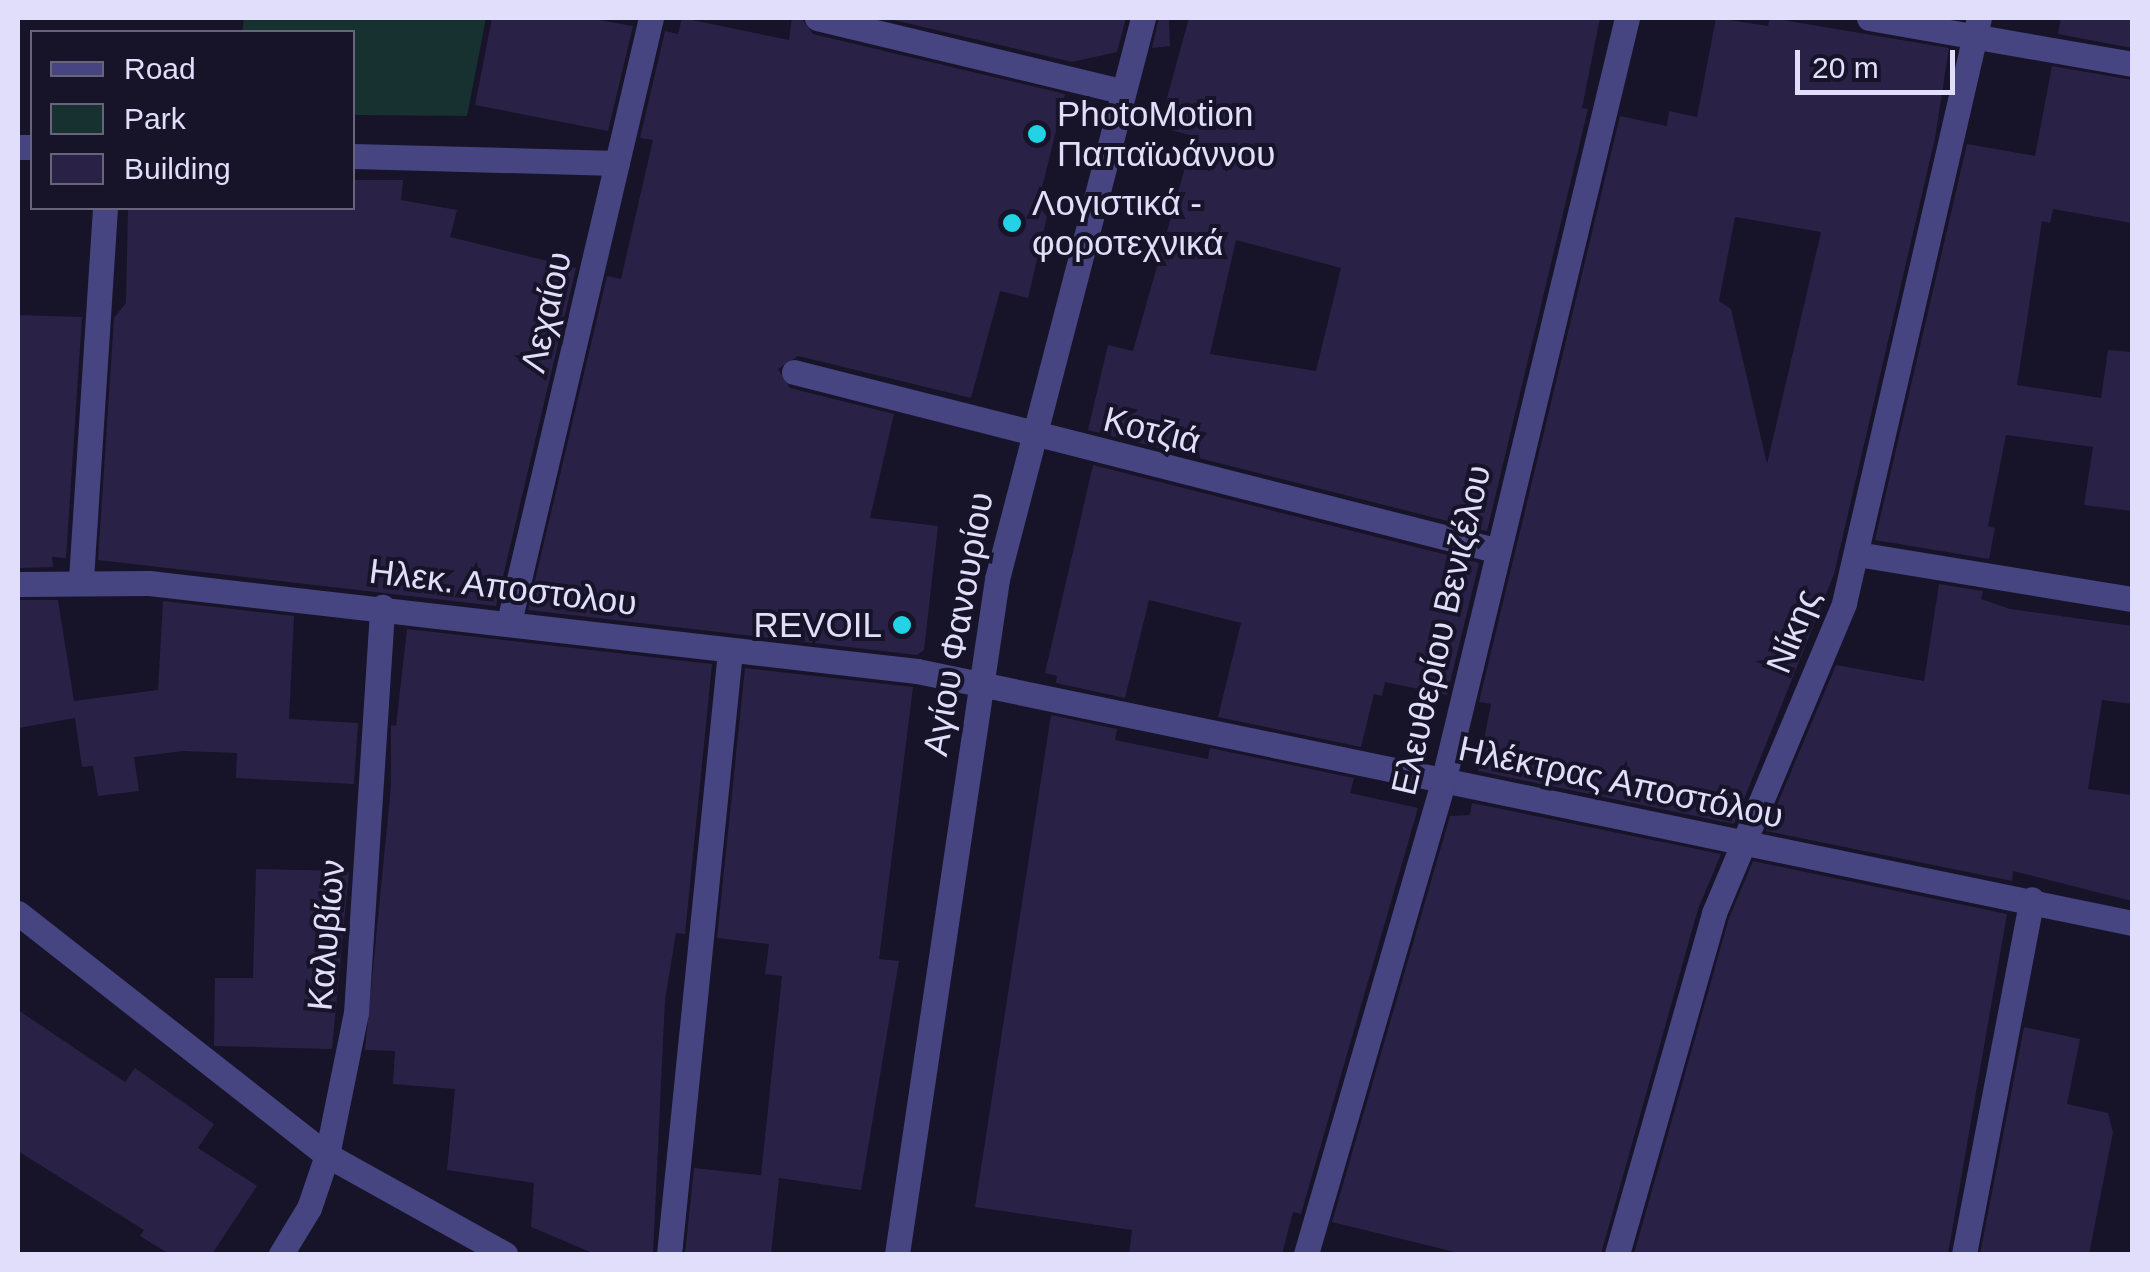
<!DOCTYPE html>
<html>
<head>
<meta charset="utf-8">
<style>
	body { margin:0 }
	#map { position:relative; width:2150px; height:1272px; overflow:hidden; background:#171328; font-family:Helvetica,sans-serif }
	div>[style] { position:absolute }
	.green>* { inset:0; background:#173130 }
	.building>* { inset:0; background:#292246 }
	.minor>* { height:25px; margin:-12.5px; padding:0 12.5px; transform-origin:12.5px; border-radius:12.5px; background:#464481 }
	.dots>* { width:28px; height:28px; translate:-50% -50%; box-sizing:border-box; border:5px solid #171328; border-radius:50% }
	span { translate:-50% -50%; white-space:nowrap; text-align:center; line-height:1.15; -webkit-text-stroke:8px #171328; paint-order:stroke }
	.poi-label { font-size:35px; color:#e1defb }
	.left { translate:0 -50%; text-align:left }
	.right { translate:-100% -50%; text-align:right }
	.street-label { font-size:35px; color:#e1defb }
	.frame { position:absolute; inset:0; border:20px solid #e1defb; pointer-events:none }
	.legend { position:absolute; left:30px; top:30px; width:325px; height:180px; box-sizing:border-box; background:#171328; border:2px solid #68647c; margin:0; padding:12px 18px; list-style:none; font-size:30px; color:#e1defb }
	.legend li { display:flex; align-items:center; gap:20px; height:50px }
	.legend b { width:50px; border:2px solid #68647c }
	.scale { position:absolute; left:1795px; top:50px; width:160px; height:45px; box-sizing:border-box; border:5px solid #e1defb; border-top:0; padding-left:12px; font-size:30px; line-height:35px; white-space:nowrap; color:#e1defb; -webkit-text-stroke:8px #171328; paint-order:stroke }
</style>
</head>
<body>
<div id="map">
	<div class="green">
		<div style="clip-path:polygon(244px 18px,486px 18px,467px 116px,353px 115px,352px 32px,242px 32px)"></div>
	</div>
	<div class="building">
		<div style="clip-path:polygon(492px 18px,587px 18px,633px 26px,608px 131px,475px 105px)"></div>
		<div style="clip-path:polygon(682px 18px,789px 40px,792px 18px,801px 18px,813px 34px,1065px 94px,1038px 204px,1047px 217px,1028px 298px,1000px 291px,971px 398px,798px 356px,778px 369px,790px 388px,894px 414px,870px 518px,938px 526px,924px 650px,917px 655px,528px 610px,607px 276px,621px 279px,653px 140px,640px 138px,665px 31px,678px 34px)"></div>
		<div style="clip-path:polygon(885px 18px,1126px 18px,1117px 52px,1072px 62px)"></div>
		<div style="clip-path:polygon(1159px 18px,1169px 18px,1170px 46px,1152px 48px)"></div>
		<div style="clip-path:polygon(evenodd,1189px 18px,1600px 18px,1582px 108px,1588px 109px,1487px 531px,1088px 430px,1108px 345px,1133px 351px,1194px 136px,1159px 127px,1189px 18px,1236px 240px,1341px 268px,1316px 371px,1210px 354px,1236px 240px)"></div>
		<div style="clip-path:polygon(evenodd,1716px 18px,1768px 26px,1770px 18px,1949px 48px,1935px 138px,1834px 574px,1734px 824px,1478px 771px,1491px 704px,1479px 702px,1620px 116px,1667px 126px,1669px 111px,1697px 117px,1716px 18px,1735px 217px,1821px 232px,1767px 464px,1731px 309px,1719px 301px,1735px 217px)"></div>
		<div style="clip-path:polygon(2061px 18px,2132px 18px,2132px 48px,2058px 34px)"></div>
		<div style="clip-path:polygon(2052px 66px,2132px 80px,2132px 223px,2053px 209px,2050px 223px,2042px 221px,2017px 385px,2101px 398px,2108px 350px,2132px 352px,2132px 511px,2084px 505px,2093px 447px,2006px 435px,1988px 526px,1995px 528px,1989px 559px,1875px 540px,1967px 144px,2035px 156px)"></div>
		<div style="clip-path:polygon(352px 180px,403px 180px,401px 200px,457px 210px,450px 237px,576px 268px,496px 606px,98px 560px,114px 318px,126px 303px,128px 208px,352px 208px)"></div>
		<div style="clip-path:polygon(18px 315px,82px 317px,66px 558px,52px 557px,53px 567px,18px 568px)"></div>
		<div style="clip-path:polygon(1093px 465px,1479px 563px,1447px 695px,1385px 682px,1382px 696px,1374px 694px,1361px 747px,1218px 717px,1241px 623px,1149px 600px,1125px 698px,1056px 683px,1057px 676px,1045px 673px)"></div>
		<div style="clip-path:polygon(1939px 584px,1983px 591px,1981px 599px,2010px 609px,2132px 626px,2132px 704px,2102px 700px,2088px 789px,2132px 795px,2132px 901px,2013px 871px,2012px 881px,1766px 831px,1836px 665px,1924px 681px)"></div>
		<div style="clip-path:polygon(18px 600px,58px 600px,74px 701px,158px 690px,163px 601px,294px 616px,289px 719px,358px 723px,354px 784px,236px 778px,237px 753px,183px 751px,134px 757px,139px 791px,98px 796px,93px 766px,82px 767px,75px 718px,18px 728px)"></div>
		<div style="clip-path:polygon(407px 629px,712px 664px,685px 934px,676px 933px,665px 1000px,653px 1254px,595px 1254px,531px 1227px,534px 1183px,447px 1170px,455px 1089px,393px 1084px,395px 1051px,365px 1050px,391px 786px,391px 725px,396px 726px)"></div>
		<div style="clip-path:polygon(745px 668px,913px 687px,879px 959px,899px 961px,861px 1190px,779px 1178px,771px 1254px,685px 1254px,694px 1168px,777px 1177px,761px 1175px,782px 976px,765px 974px,769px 944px,717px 938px)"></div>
		<div style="clip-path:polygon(1051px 715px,1117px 729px,1115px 740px,1208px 759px,1210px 748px,1354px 778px,1350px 793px,1418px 808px,1301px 1214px,1293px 1212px,1282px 1254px,1129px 1254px,1132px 1230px,975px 1207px)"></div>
		<div style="clip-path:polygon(1472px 803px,1721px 854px,1698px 909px,1601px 1254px,1463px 1254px,1332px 1222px,1450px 816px,1470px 815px)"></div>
		<div style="clip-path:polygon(1753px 861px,2007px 914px,1948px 1254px,1634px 1254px,1729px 918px)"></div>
		<div style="clip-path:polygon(256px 869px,349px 871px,332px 1049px,214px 1046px,215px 978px,253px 978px)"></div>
		<div style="clip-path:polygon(18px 1010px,125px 1082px,135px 1068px,214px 1124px,198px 1148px,257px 1186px,212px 1254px,169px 1254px,140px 1236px,144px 1230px,18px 1151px)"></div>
		<div style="clip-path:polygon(2024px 1027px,2080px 1039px,2067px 1104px,2108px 1113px,2113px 1132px,2089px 1254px,1980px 1254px)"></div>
	</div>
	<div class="minor">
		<div style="left:817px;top:18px;width:314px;rotate:13.5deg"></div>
		<div style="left:1869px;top:18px;width:267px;rotate:9.9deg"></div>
		<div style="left:18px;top:147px;width:14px"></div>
		<div style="left:352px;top:156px;width:265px;rotate:1.5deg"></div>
		<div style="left:794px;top:372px;width:723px;rotate:14.25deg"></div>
		<div style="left:1857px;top:554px;width:279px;rotate:9.3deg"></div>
		<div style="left:81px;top:579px;width:372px;rotate:-86.3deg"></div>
		<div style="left:18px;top:584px;width:131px;rotate:-0.4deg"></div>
		<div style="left:149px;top:583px;width:773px;rotate:6.54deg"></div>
		<div style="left:917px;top:671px;width:1241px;rotate:11.72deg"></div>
		<div style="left:509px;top:622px;width:620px;rotate:-76.77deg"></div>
		<div style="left:18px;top:913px;width:392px;rotate:38.1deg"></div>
		<div style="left:327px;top:1155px;width:204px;rotate:29.1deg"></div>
		<div style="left:281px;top:1254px;width:54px;rotate:-58.7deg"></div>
		<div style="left:309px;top:1208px;width:56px;rotate:-71.2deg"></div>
		<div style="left:327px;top:1155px;width:145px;rotate:-78.5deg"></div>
		<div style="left:356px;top:1013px;width:407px;rotate:-86.3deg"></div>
		<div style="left:669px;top:1254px;width:606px;rotate:-84.22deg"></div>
		<div style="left:897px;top:1254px;width:682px;rotate:-81.57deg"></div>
		<div style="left:997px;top:579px;width:580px;rotate:-75.41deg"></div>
		<div style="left:1306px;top:1254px;width:491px;rotate:-73.8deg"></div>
		<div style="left:1443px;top:782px;width:786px;rotate:-76.46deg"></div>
		<div style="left:1617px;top:1254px;width:355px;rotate:-74.1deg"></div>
		<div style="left:1714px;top:913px;width:336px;rotate:-67.2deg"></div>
		<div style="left:1844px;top:603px;width:600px;rotate:-77.01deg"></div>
		<div style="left:1964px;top:1254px;width:361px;rotate:-79.2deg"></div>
	</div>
	<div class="dots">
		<div style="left:1037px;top:134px;background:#21d3e4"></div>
		<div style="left:1012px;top:223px;background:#21d3e4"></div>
		<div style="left:902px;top:625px;background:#21d3e4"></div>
	</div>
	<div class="poi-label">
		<span class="left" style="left:1057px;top:134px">PhotoMotion<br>Παπαϊωάννου</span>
		<span class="left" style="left:1032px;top:223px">Λογιστικά -<br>φοροτεχνικά</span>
		<span class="right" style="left:882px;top:625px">REVOIL</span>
	</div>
	<div class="street-label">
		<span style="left:546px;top:312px;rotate:-77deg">Λεχαίου</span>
		<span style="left:1152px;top:430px;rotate:14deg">Κοτζιά</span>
		<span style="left:503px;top:587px;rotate:7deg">Ηλεκ. Αποστολου</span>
		<span style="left:958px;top:624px;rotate:-80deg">Αγίου Φανουρίου</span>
		<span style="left:1441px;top:630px;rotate:-77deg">Ελευθερίου Βενιζέλου</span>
		<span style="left:1793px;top:631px;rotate:-68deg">Νίκης</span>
		<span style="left:1621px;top:782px;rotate:12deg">Ηλέκτρας Αποστόλου</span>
		<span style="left:326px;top:935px;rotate:-85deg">Καλυβίων</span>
	</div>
	<div class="frame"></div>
	<ul class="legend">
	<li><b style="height:12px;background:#464481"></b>Road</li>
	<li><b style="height:28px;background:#173130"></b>Park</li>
	<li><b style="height:28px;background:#292246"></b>Building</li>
	</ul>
	<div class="scale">20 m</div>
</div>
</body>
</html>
